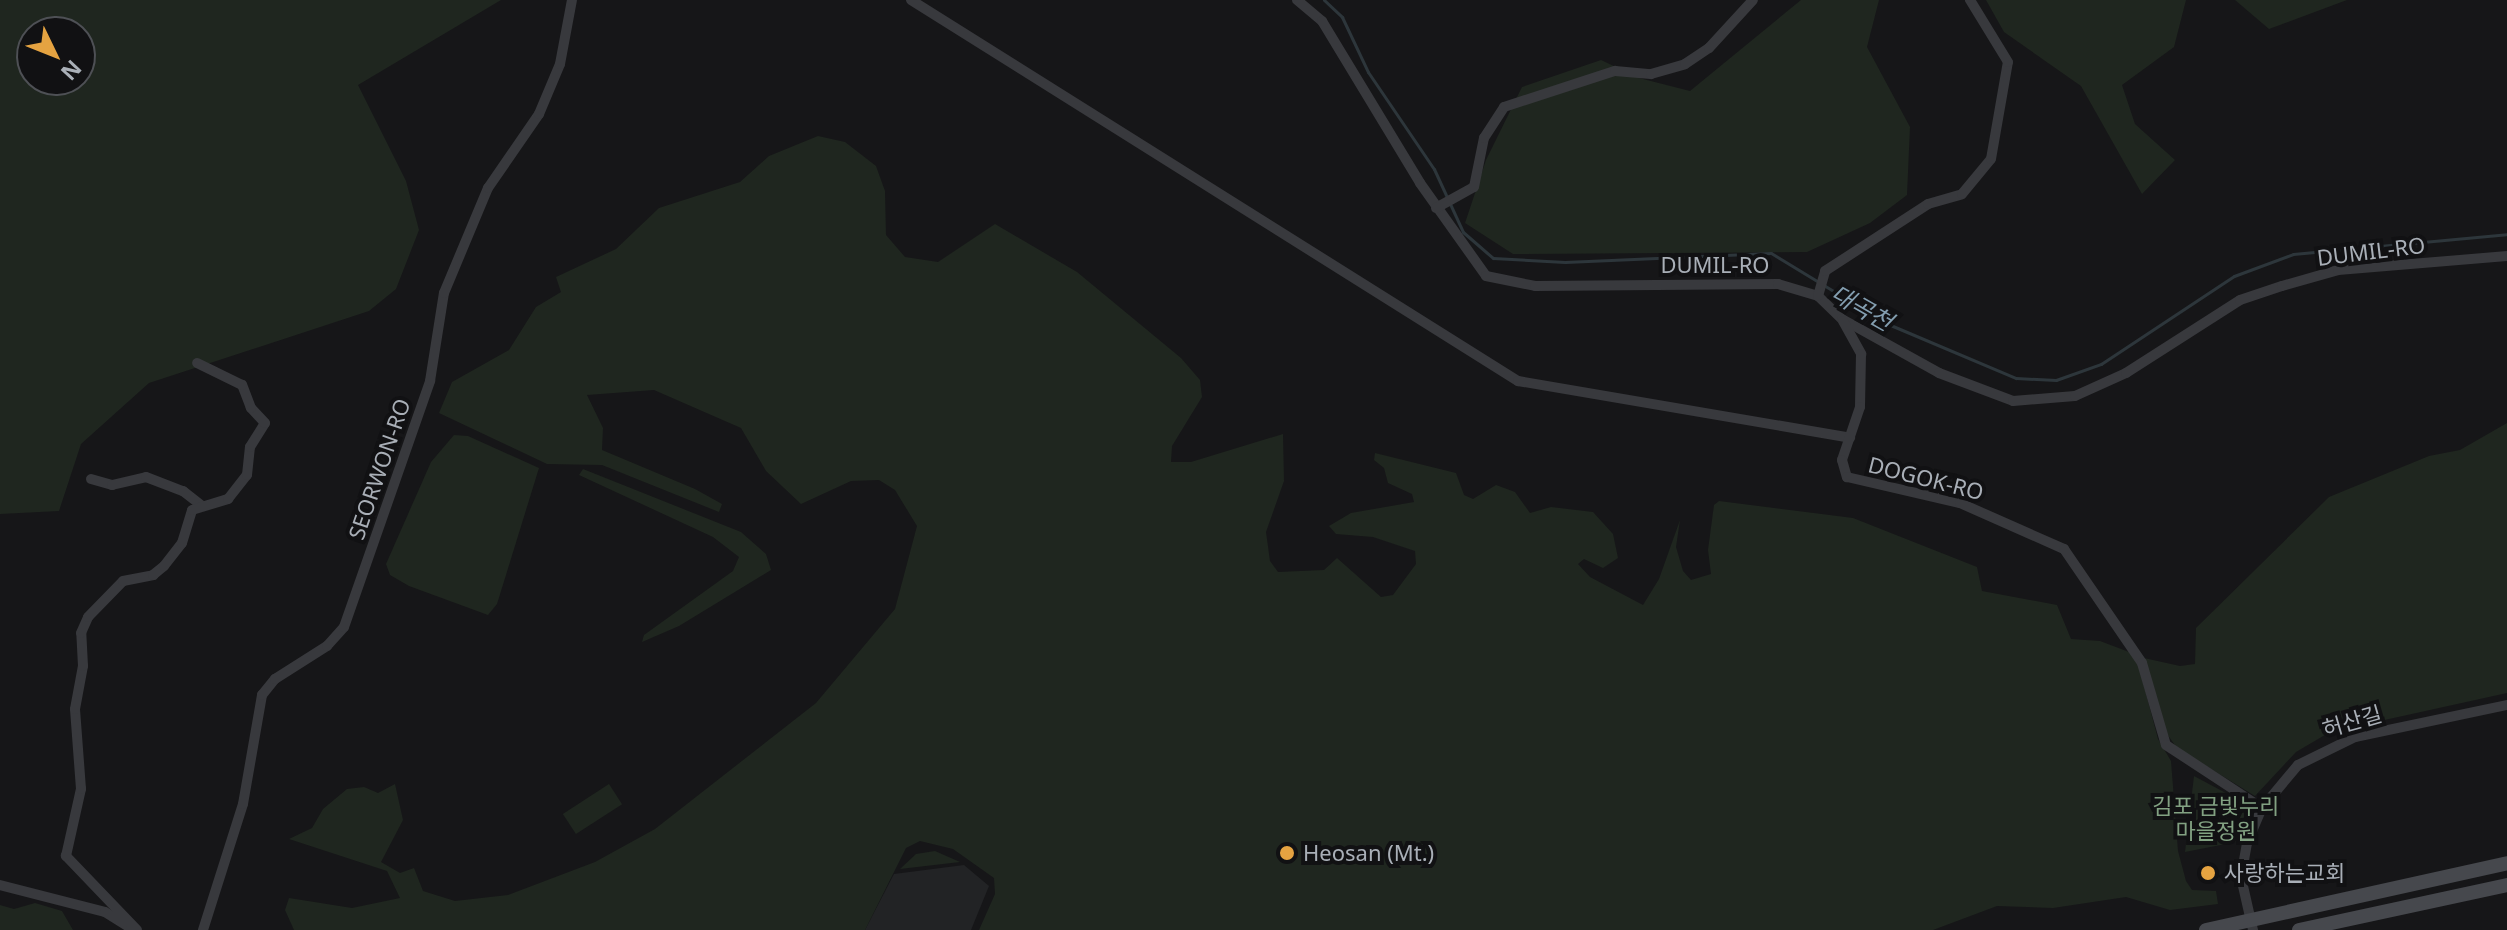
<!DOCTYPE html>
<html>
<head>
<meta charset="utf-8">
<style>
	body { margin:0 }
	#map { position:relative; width:2507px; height:930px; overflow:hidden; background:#161618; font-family:"Noto Sans","Noto Sans KR",sans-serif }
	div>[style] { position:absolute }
	.built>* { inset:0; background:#222325 }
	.green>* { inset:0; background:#1f261f; transform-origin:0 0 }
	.stream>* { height:3px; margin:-1.5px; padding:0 1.5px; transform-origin:1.5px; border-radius:1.5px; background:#2d363b }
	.street>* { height:10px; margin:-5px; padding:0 5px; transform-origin:5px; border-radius:5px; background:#38393d }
	.secondary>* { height:14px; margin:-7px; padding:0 7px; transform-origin:7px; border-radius:7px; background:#46484d }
	.dots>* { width:22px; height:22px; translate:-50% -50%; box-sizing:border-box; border:4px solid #111113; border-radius:50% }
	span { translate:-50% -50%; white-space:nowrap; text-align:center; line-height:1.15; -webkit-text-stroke:8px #111113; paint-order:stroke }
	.street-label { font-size:22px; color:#a9afb7 }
	.park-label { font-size:22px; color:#82a182 }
	.poi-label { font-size:22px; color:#a9afb7 }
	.left { translate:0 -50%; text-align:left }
	.water-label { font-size:24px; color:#839eb0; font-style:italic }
	.north { position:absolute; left:16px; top:16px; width:80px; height:80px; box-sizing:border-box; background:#111113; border:2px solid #4e5055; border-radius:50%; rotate:133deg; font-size:22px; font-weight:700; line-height:32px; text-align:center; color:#a9afb7 }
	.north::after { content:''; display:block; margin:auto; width:28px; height:36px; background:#e5a341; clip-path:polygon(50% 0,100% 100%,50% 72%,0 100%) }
</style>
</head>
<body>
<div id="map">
	<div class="built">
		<div style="clip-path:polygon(964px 865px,989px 886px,971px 930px,865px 930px,894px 874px)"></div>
	</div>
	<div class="green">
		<div style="clip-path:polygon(evenodd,0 0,501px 0,358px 85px,406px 181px,419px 230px,396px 289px,369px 311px,149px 383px,81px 444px,59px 511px,0 514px,0 0,32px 32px,80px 32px,80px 80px,32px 80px,32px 32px)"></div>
		<div style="clip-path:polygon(1801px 0,1879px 0,1867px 47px,1910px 127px,1907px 195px,1870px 223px,1807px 252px,1513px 254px,1465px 223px,1486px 160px,1522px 87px,1601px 60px,1639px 78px,1690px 91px)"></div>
		<div style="clip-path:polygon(1986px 0,2186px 0,2174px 47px,2122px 85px,2135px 124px,2175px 160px,2142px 194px,2081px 86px,2004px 32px)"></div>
		<div style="clip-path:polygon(2235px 0,2347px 0,2269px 29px)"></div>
		<div style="clip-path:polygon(818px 136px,845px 142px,876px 166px,885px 191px,886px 235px,905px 257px,938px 262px,995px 224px,1077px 272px,1181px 358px,1200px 380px,1202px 397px,1172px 446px,1171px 462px,1191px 462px,1283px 434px,1284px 481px,1266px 532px,1270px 561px,1278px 572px,1324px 570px,1337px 558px,1381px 597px,1393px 595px,1416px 564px,1415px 551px,1373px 537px,1336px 534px,1329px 526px,1351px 513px,1414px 502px,1412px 494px,1388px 483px,1384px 468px,1374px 460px,1375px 453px,1456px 473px,1464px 495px,1473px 499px,1496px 485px,1515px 492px,1530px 513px,1551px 507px,1593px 512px,1613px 534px,1618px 558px,1603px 568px,1584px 559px,1578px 564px,1590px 577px,1643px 605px,1659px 579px,1680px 520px,1676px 547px,1683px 571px,1691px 580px,1711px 574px,1708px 550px,1714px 505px,1719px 501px,1853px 518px,1977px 567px,1982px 591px,2057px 605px,2071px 639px,2100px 641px,2129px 652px,2139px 667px,2158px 739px,2171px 761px,2178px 851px,2186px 881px,2192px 890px,2216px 891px,2218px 904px,2170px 910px,2126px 897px,2053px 908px,1997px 906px,1933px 930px,979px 930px,995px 894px,994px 878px,953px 849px,920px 841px,906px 848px,865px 930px,294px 930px,285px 910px,289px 898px,352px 908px,400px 898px,387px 871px,289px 839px,312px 828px,323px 809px,347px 789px,364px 787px,378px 793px,395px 784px,403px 820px,381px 862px,400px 873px,414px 868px,423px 891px,455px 901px,508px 895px,595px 862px,655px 829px,816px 703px,895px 609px,917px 526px,895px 490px,879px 480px,851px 481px,801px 504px,766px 471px,741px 428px,654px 390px,587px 395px,603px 428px,602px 450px,695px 489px,722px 504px,719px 512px,602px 465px,547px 464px,439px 413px,452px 382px,509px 350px,536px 307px,561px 292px,556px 277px,616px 249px,659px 208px,740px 182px,769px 156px)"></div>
		<div style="clip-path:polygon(2507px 423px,2507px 693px,2330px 732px,2296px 752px,2255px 796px,2177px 748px,2167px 734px,2144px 658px,2180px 666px,2195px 664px,2196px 628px,2329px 497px,2429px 456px,2460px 450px)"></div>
		<div style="clip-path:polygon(454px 435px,468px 436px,539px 468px,497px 604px,488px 615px,409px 586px,390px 575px,386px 564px,431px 462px)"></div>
		<div style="clip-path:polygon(583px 469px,741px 532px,766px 554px,771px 570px,679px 626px,642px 642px,644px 635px,733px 571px,739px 557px,713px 537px,579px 475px)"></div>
		<div style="clip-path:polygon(2194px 776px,2252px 807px,2241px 841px,2185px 852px)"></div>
		<div style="left:609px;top:784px;width:24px;height:55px;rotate:57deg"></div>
		<div style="clip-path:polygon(935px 851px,960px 862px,900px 869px,916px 854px)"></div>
		<div style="clip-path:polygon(35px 903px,62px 911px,73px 930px,0 930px,0 905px,14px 909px)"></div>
	</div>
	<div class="stream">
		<div style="left:1324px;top:0;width:25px;rotate:43deg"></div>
		<div style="left:1342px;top:17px;width:61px;rotate:64.7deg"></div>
		<div style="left:1368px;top:72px;width:117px;rotate:55.8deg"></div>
		<div style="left:1434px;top:169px;width:69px;rotate:65.3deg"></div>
		<div style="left:1463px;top:232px;width:40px;rotate:41deg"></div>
		<div style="left:1493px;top:258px;width:72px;rotate:3.2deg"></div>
		<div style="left:1565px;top:262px;width:206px;rotate:-2.5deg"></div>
		<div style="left:1771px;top:253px;width:137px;rotate:31.3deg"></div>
		<div style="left:1888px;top:324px;width:139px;rotate:22.9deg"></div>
		<div style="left:2016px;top:378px;width:40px;rotate:2.9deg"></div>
		<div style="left:2056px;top:380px;width:48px;rotate:-19.6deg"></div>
		<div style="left:2101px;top:364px;width:159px;rotate:-33.5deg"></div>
		<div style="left:2234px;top:276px;width:63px;rotate:-20.4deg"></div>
		<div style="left:2293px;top:254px;width:215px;rotate:-5.3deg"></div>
	</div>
	<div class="street">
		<div style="left:911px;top:0;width:717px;rotate:32.12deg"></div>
		<div style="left:1518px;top:381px;width:337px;rotate:9.7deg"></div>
		<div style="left:1297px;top:0;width:33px;rotate:40deg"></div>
		<div style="left:1322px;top:21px;width:189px;rotate:58.8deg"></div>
		<div style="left:1420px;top:183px;width:114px;rotate:54.6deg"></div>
		<div style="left:1486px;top:276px;width:50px;rotate:11.5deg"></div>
		<div style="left:1535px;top:286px;width:243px;rotate:-0.5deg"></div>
		<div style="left:1778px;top:284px;width:42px;rotate:16.7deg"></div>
		<div style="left:1818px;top:296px;width:33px;rotate:44deg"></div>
		<div style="left:1842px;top:319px;width:111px;rotate:29.1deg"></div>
		<div style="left:1939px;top:373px;width:79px;rotate:20.7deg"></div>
		<div style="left:2013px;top:401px;width:62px;rotate:-4.6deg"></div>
		<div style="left:2075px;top:396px;width:56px;rotate:-24.3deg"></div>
		<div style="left:2126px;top:373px;width:135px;rotate:-32.6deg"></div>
		<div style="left:2240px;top:300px;width:44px;rotate:-18.4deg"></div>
		<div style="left:2282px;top:286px;width:58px;rotate:-15.9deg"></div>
		<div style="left:2338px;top:270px;width:170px;rotate:-4.7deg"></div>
		<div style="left:1436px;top:208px;width:43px;rotate:-28.9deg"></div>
		<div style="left:1474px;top:187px;width:50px;rotate:-78.5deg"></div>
		<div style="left:1484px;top:138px;width:37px;rotate:-57deg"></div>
		<div style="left:1504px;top:107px;width:117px;rotate:-18deg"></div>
		<div style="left:1615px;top:71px;width:36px;rotate:5deg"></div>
		<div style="left:1651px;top:74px;width:35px;rotate:-16deg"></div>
		<div style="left:1685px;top:64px;width:29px;rotate:-34deg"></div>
		<div style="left:1709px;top:48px;width:65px;rotate:-47.5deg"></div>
		<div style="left:1818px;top:296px;width:26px;rotate:-74deg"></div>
		<div style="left:1825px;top:271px;width:123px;rotate:-33deg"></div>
		<div style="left:1928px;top:204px;width:35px;rotate:-16deg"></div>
		<div style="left:1962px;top:194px;width:45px;rotate:-50.4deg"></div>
		<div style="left:1991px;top:159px;width:98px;rotate:-80.1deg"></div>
		<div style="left:2008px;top:62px;width:73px;rotate:-121.5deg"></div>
		<div style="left:1843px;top:321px;width:38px;rotate:61deg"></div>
		<div style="left:1861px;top:354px;width:53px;rotate:91.1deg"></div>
		<div style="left:1860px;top:407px;width:56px;rotate:108.8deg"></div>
		<div style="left:1842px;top:460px;width:18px;rotate:74deg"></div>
		<div style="left:1847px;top:477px;width:116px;rotate:13deg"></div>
		<div style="left:1960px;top:503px;width:114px;rotate:23.9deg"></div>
		<div style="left:2064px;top:549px;width:138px;rotate:55.6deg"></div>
		<div style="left:2142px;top:663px;width:85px;rotate:73.7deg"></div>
		<div style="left:2166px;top:745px;width:115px;rotate:33.3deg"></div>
		<div style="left:91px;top:479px;width:22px;rotate:16deg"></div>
		<div style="left:112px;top:485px;width:35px;rotate:-13deg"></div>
		<div style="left:146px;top:477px;width:40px;rotate:21deg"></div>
		<div style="left:183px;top:491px;width:23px;rotate:38deg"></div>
		<div style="left:0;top:885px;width:108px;rotate:14.4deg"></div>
		<div style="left:105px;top:912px;width:26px;rotate:32deg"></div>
		<div style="left:137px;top:930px;width:103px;rotate:-133.8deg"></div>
		<div style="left:66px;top:856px;width:69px;rotate:-77.4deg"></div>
		<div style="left:81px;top:789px;width:80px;rotate:-94.3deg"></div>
		<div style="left:75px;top:709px;width:44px;rotate:-79.5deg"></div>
		<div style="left:83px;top:666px;width:33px;rotate:-93deg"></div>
		<div style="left:81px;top:633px;width:17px;rotate:-66deg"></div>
		<div style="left:88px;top:617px;width:50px;rotate:-45.8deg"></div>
		<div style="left:123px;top:581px;width:31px;rotate:-11deg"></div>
		<div style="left:153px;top:575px;width:14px;rotate:-39deg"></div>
		<div style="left:164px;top:566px;width:29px;rotate:-52deg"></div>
		<div style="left:182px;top:543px;width:34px;rotate:-73deg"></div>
		<div style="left:192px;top:510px;width:38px;rotate:-17deg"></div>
		<div style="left:228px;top:499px;width:31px;rotate:-52deg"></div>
		<div style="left:247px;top:475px;width:28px;rotate:-84deg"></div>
		<div style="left:250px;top:447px;width:28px;rotate:-58deg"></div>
		<div style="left:265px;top:423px;width:21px;rotate:-133deg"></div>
		<div style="left:251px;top:408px;width:25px;rotate:-111deg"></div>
		<div style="left:242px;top:385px;width:50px;rotate:-153.9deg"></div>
		<div style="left:203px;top:930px;width:132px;rotate:-72.4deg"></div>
		<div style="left:243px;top:804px;width:111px;rotate:-80.1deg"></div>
		<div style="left:262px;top:695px;width:21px;rotate:-51deg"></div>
		<div style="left:275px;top:679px;width:62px;rotate:-32.4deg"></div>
		<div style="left:327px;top:646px;width:25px;rotate:-48deg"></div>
		<div style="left:344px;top:627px;width:261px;rotate:-70.7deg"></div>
		<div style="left:430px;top:381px;width:89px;rotate:-81deg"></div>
		<div style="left:444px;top:293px;width:114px;rotate:-67.3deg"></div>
		<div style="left:488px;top:188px;width:90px;rotate:-55.4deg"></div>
		<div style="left:539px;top:114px;width:54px;rotate:-67.2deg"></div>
		<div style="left:560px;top:64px;width:65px;rotate:-79.4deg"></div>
		<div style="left:2253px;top:930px;width:54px;rotate:-102.8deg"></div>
		<div style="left:2241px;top:877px;width:35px;rotate:-80deg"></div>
		<div style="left:2247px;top:843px;width:38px;rotate:-67deg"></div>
		<div style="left:2262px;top:808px;width:56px;rotate:-50.1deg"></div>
		<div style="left:2298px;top:765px;width:64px;rotate:-26.2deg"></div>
		<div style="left:2355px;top:737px;width:155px;rotate:-11.9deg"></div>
	</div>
	<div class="secondary">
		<div style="left:2206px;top:930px;width:308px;rotate:-12.5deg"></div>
		<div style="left:2299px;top:930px;width:213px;rotate:-12.2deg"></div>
	</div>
	<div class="dots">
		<div style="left:1287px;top:853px;background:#e5a341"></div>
		<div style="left:2208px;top:873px;background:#e5a341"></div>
	</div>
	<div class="street-label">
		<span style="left:2371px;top:251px;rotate:-7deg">DUMIL-RO</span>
		<span style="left:1715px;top:265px">DUMIL-RO</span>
		<span style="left:379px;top:469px;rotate:-71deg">SEORWON-RO</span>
		<span style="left:1926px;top:478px;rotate:14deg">DOGOK-RO</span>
		<span style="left:2352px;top:721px;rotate:-16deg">허산길</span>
	</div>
	<div class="park-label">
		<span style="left:2216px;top:818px">김포 금빛누리<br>마을정원</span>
	</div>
	<div class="poi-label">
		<span class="left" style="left:1303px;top:853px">Heosan (Mt.)</span>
		<span class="left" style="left:2224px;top:873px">사랑하는교회</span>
	</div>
	<div class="water-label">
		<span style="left:1862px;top:307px;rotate:30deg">대곡천</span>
	</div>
	<div class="north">N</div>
</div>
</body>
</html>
